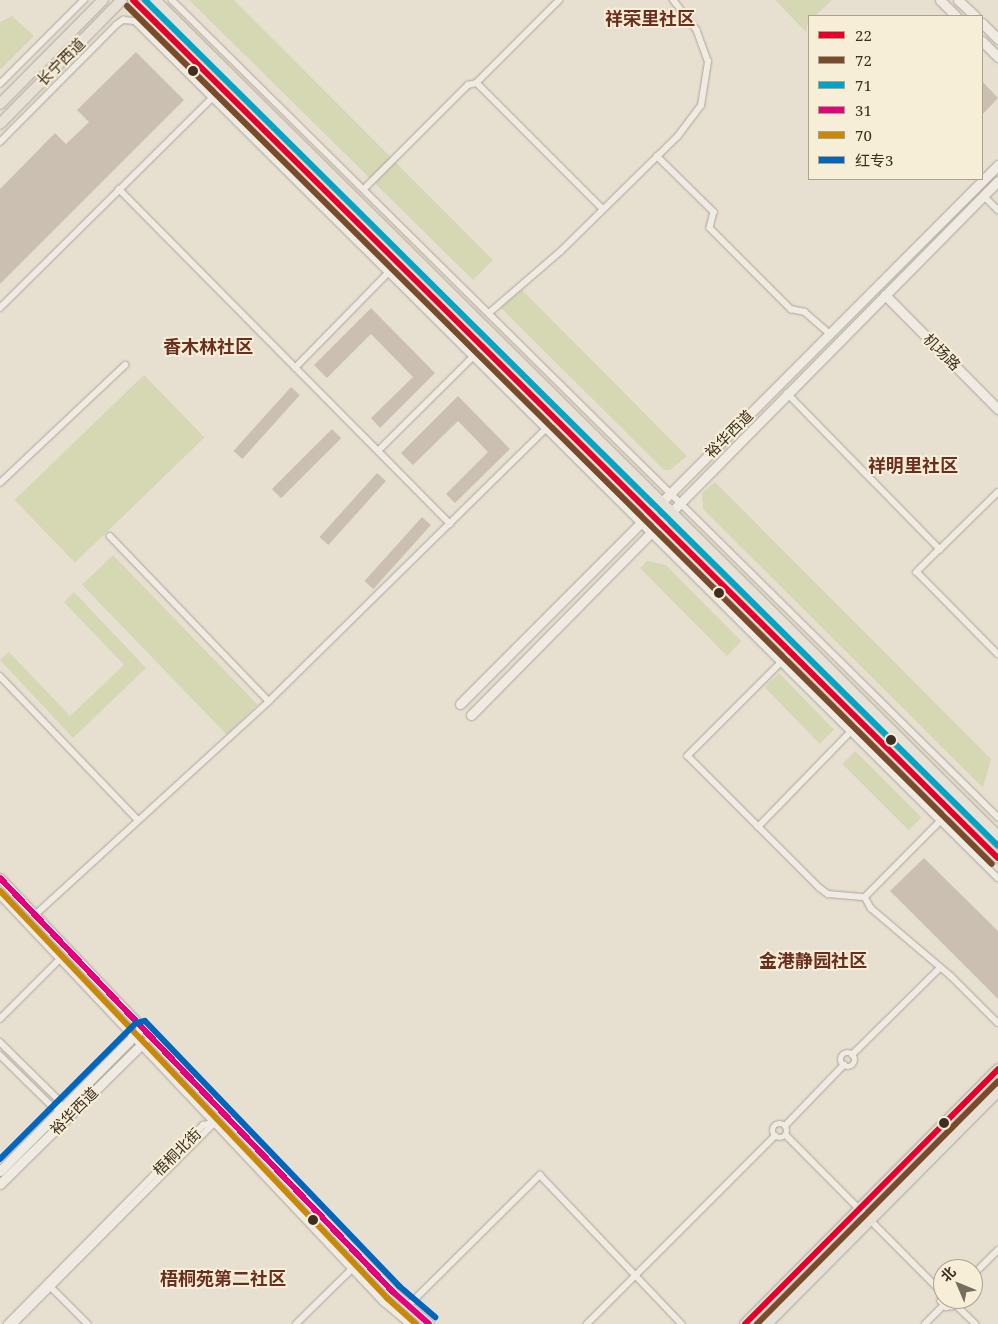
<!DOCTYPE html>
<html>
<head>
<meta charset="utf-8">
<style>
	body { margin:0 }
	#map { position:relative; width:998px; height:1324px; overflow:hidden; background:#e7e0d1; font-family:"Noto Serif","Noto Sans SC",serif }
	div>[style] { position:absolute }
	.green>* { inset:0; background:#d6d7b3; transform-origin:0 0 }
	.building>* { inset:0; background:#cbbfb2; transform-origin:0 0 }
	.roads { filter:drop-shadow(0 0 1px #ada599) drop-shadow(0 0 1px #ada599) }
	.street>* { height:5.5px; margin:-2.75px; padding:0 2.75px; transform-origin:2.75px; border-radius:2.75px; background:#efebe3 }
	.street>.ring { margin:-2.75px; padding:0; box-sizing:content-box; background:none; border:5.5px solid #efebe3; border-radius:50% }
	.secondary>* { height:9px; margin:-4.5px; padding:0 4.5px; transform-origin:4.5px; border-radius:4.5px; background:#efebe3 }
	.primary>* { height:10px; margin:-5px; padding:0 5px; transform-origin:5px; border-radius:5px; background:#e6e1d4 }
	.bus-1>* { height:6px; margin:-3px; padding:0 3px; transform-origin:3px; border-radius:3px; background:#e4002b }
	.bus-2>* { height:6px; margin:-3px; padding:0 3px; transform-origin:3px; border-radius:3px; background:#7a4b2a }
	.bus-3>* { height:6px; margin:-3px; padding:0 3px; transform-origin:3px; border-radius:3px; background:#03a3c5 }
	.bus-4>* { height:6px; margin:-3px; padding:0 3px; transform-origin:3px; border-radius:3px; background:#e5007d }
	.bus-5>* { height:6px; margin:-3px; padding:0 3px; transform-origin:3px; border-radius:3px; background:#c88808 }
	.bus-6>* { height:6px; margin:-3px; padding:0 3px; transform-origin:3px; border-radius:3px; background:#0065bd }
	.dots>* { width:14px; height:14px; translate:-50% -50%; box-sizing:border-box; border:2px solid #f7eed8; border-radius:50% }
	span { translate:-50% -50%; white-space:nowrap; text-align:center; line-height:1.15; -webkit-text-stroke:4px #f7eed8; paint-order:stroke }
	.street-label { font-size:15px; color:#3d2e20 }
	.quarter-label { font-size:18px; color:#6b2e1e; font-weight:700 }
	.legend { position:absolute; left:808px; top:15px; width:175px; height:165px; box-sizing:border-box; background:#f7eed8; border:1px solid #ada18e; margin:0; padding:6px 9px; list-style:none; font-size:15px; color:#3d2e20 }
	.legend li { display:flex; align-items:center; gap:10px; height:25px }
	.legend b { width:25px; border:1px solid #ada18e }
	.north { position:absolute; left:933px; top:1259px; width:50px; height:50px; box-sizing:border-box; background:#f7eed8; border:1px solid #ada18e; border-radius:50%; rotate:315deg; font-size:14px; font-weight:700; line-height:20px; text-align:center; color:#3d2e20 }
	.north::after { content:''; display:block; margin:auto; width:18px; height:22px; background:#786c5e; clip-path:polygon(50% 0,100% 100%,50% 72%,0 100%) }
</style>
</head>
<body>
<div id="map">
	<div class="green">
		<div style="clip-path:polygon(189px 0,234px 0,493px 260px,473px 280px)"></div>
		<div style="clip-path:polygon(775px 0,832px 0,815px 16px,809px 16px,806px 32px)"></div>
		<div style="clip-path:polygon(12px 16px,34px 36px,0 70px,0 22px)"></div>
		<div style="clip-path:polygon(520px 288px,687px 456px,670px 470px,664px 470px,501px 308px)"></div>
		<div style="left:144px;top:375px;width:87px;height:180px;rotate:46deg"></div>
		<div style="clip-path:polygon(715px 482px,991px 759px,983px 788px,703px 509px,702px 493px)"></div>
		<div style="left:113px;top:555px;width:208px;height:43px;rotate:46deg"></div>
		<div style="clip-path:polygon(647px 561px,666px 565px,741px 641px,727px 656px,640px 568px)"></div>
		<div style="clip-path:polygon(74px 592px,146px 668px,73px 738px,0 660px,9px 652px,70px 716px,124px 665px,64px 602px)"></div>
		<div style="left:779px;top:673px;width:79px;height:20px;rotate:46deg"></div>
		<div style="left:855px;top:751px;width:94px;height:18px;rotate:45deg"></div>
	</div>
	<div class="building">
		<div style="clip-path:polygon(136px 52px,184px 100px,0 284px,0 189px,55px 133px,66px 144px,89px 122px,77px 110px)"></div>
		<div style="clip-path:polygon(982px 81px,998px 98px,982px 115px)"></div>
		<div style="clip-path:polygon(371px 308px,435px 373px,380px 428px,371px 418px,413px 377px,371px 334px,327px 378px,314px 365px)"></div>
		<div style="left:291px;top:387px;width:12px;height:86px;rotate:42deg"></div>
		<div style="clip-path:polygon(458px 396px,510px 449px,455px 503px,446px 494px,488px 452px,458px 421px,413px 465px,401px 453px)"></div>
		<div style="left:332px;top:429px;width:13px;height:85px;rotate:45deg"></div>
		<div style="left:377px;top:473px;width:12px;height:86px;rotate:42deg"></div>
		<div style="left:422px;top:517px;width:12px;height:86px;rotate:42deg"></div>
		<div style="clip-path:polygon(924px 858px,998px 931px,998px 999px,890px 891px)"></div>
	</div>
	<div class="roads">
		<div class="street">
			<div style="left:172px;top:0;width:1162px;rotate:44.69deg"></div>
			<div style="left:560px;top:0;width:117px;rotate:135deg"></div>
			<div style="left:477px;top:83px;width:178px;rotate:45deg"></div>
			<div style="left:0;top:84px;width:119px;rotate:-45deg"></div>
			<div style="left:0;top:142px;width:165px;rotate:-45.2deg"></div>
			<div style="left:116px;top:25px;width:9px;rotate:-36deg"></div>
			<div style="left:123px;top:20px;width:12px;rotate:5deg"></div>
			<div style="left:135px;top:21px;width:1216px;rotate:44.8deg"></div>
			<div style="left:657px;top:156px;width:80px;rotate:44.5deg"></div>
			<div style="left:714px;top:212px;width:16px;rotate:104deg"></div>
			<div style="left:710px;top:228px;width:115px;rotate:45deg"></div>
			<div style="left:791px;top:309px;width:14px;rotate:12deg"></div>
			<div style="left:805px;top:312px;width:33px;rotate:41deg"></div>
			<div style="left:119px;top:189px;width:471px;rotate:45.3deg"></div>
			<div style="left:364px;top:189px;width:147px;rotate:-45deg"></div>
			<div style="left:468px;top:85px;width:9px;rotate:-13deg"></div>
			<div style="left:984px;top:196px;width:20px;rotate:45deg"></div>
			<div style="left:0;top:308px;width:313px;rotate:-44.7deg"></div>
			<div style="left:489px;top:313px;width:94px;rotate:-40.7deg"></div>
			<div style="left:560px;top:252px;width:165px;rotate:-44.5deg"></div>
			<div style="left:678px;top:136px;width:38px;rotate:-53deg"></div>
			<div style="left:701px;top:106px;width:45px;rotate:-81deg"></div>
			<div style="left:708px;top:62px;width:33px;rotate:-110deg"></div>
			<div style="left:697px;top:31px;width:39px;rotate:-128deg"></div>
			<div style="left:295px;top:368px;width:147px;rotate:-45.6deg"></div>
			<div style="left:787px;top:393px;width:219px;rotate:45.6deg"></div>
			<div style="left:940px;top:549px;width:81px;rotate:-44.5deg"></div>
			<div style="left:378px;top:451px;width:148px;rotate:-44.7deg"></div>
			<div style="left:0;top:483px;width:172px;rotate:-43.3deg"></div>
			<div style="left:110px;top:536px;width:229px;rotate:46.1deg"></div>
			<div style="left:940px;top:549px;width:33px;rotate:135deg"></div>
			<div style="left:917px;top:572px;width:115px;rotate:45.4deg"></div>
			<div style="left:791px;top:653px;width:146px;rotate:135deg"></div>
			<div style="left:688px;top:756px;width:187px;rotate:45deg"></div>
			<div style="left:820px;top:888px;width:10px;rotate:37deg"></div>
			<div style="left:828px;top:894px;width:37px;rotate:5deg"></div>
			<div style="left:865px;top:897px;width:13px;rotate:61deg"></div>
			<div style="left:871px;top:908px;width:105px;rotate:40.4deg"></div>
			<div style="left:951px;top:976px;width:66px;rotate:45deg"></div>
			<div style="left:0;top:676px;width:199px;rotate:46.2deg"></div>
			<div style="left:758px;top:827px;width:146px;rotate:-45.8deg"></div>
			<div style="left:865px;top:897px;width:121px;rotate:-45.3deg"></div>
			<div style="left:35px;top:915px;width:317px;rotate:-42.4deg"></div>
			<div style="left:269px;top:701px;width:402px;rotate:-44.5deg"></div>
			<div style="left:0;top:1019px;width:86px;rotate:-45deg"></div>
			<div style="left:0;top:1042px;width:81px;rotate:44.5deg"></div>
			<div style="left:58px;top:1099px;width:10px;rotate:66deg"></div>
			<div class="ring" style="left:841px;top:1053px;width:8.5px;height:8.5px"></div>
			<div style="left:0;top:1055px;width:74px;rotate:44.5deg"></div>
			<div style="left:53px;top:1107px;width:9px;rotate:6deg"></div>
			<div style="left:852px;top:1055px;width:124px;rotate:-44.7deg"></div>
			<div class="ring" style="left:773px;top:1124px;width:8.5px;height:8.5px"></div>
			<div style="left:785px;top:1126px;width:85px;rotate:-46deg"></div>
			<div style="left:786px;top:1135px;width:223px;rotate:45.2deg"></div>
			<div style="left:973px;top:1275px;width:35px;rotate:-45deg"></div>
			<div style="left:49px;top:1285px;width:55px;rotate:45deg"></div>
			<div style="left:943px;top:1294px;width:7px;rotate:106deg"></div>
			<div style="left:941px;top:1301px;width:8px;rotate:50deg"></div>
			<div style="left:946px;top:1307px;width:7px;rotate:-8deg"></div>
			<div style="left:953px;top:1306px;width:8px;rotate:-67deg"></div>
			<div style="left:955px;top:1304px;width:29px;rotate:44deg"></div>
			<div style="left:408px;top:1306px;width:186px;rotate:-44.8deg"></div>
			<div style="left:540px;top:1175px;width:206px;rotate:46.4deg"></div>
			<div style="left:7px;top:1324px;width:279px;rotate:-45.4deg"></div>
			<div style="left:203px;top:1125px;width:11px;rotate:-10deg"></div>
			<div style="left:14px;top:1324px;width:284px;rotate:-45.1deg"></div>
			<div style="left:296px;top:1324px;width:80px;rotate:-44.5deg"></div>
			<div style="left:587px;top:1324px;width:266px;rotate:-45deg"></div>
			<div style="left:925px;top:1324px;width:27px;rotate:-45deg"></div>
		</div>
		<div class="secondary">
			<div style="left:940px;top:0;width:23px;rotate:45deg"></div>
			<div style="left:958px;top:0;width:23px;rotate:43deg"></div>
			<div style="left:982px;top:23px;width:23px;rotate:45deg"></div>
			<div style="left:982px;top:41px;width:23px;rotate:45deg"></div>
			<div style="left:885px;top:295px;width:161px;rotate:45.3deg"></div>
			<div style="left:460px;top:704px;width:762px;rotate:-45.05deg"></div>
			<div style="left:471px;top:715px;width:750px;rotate:-45.38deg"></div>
			<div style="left:0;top:878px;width:571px;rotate:46.49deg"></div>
			<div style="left:393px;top:1292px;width:48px;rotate:41.6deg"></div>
			<div style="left:0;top:894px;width:560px;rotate:46.67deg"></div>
			<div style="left:384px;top:1301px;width:35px;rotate:40deg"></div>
			<div style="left:0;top:1171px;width:196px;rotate:-45.2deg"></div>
			<div style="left:0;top:1184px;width:202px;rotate:-44.6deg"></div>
		</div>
		<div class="primary">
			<div style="left:133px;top:0;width:1218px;rotate:44.77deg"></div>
			<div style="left:155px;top:0;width:1187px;rotate:44.76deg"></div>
			<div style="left:0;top:104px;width:146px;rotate:-45.3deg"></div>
			<div style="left:0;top:124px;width:174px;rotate:-45.5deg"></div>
			<div style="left:745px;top:1324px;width:359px;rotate:-45.2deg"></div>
			<div style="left:767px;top:1324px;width:328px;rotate:-45.2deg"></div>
		</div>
	</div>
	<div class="bus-1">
		<div style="left:133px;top:0;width:1218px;rotate:44.77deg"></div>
		<div style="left:745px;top:1324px;width:359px;rotate:-45.2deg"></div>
	</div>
	<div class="bus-2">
		<div style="left:127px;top:6px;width:1218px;rotate:44.77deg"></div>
		<div style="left:757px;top:1324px;width:342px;rotate:-45.2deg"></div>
	</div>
	<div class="bus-3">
		<div style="left:145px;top:0;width:1201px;rotate:44.76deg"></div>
	</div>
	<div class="bus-4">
		<div style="left:0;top:878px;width:571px;rotate:46.49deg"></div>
		<div style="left:393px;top:1292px;width:48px;rotate:41.6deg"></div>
	</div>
	<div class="bus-5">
		<div style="left:0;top:891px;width:562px;rotate:46.44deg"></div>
		<div style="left:387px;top:1298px;width:39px;rotate:42deg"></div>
	</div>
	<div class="bus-6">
		<div style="left:0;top:1159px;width:192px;rotate:-45deg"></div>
		<div style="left:136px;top:1023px;width:9px;rotate:-13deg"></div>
		<div style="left:145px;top:1021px;width:367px;rotate:46.2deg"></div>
		<div style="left:399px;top:1286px;width:48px;rotate:40.7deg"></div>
	</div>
	<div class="dots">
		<div style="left:193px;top:71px;background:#3d2e20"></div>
		<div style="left:719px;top:593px;background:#3d2e20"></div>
		<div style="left:891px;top:740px;background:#3d2e20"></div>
		<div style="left:944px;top:1123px;background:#3d2e20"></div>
		<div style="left:313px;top:1220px;background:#3d2e20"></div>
	</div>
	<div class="street-label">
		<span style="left:61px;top:62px;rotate:-45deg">长宁西道</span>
		<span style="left:942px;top:352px;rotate:45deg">机场路</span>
		<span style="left:729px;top:434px;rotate:-45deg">裕华西道</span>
		<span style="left:74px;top:1111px;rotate:-45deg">裕华西道</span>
		<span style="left:177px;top:1152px;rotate:-45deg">梧桐北街</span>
	</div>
	<div class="quarter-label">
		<span style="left:650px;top:18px">祥荣里社区</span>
		<span style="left:208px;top:346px">香木林社区</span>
		<span style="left:913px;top:465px">祥明里社区</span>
		<span style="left:813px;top:960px">金港静园社区</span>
		<span style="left:223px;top:1278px">梧桐苑第二社区</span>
	</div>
	<ul class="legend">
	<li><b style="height:6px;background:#e4002b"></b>22</li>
	<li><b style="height:6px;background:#7a4b2a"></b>72</li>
	<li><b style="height:6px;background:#03a3c5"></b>71</li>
	<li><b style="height:6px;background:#e5007d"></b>31</li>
	<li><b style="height:6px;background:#c88808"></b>70</li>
	<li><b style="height:6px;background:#0065bd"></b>红专3</li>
	</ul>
	<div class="north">北</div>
</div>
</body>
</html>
